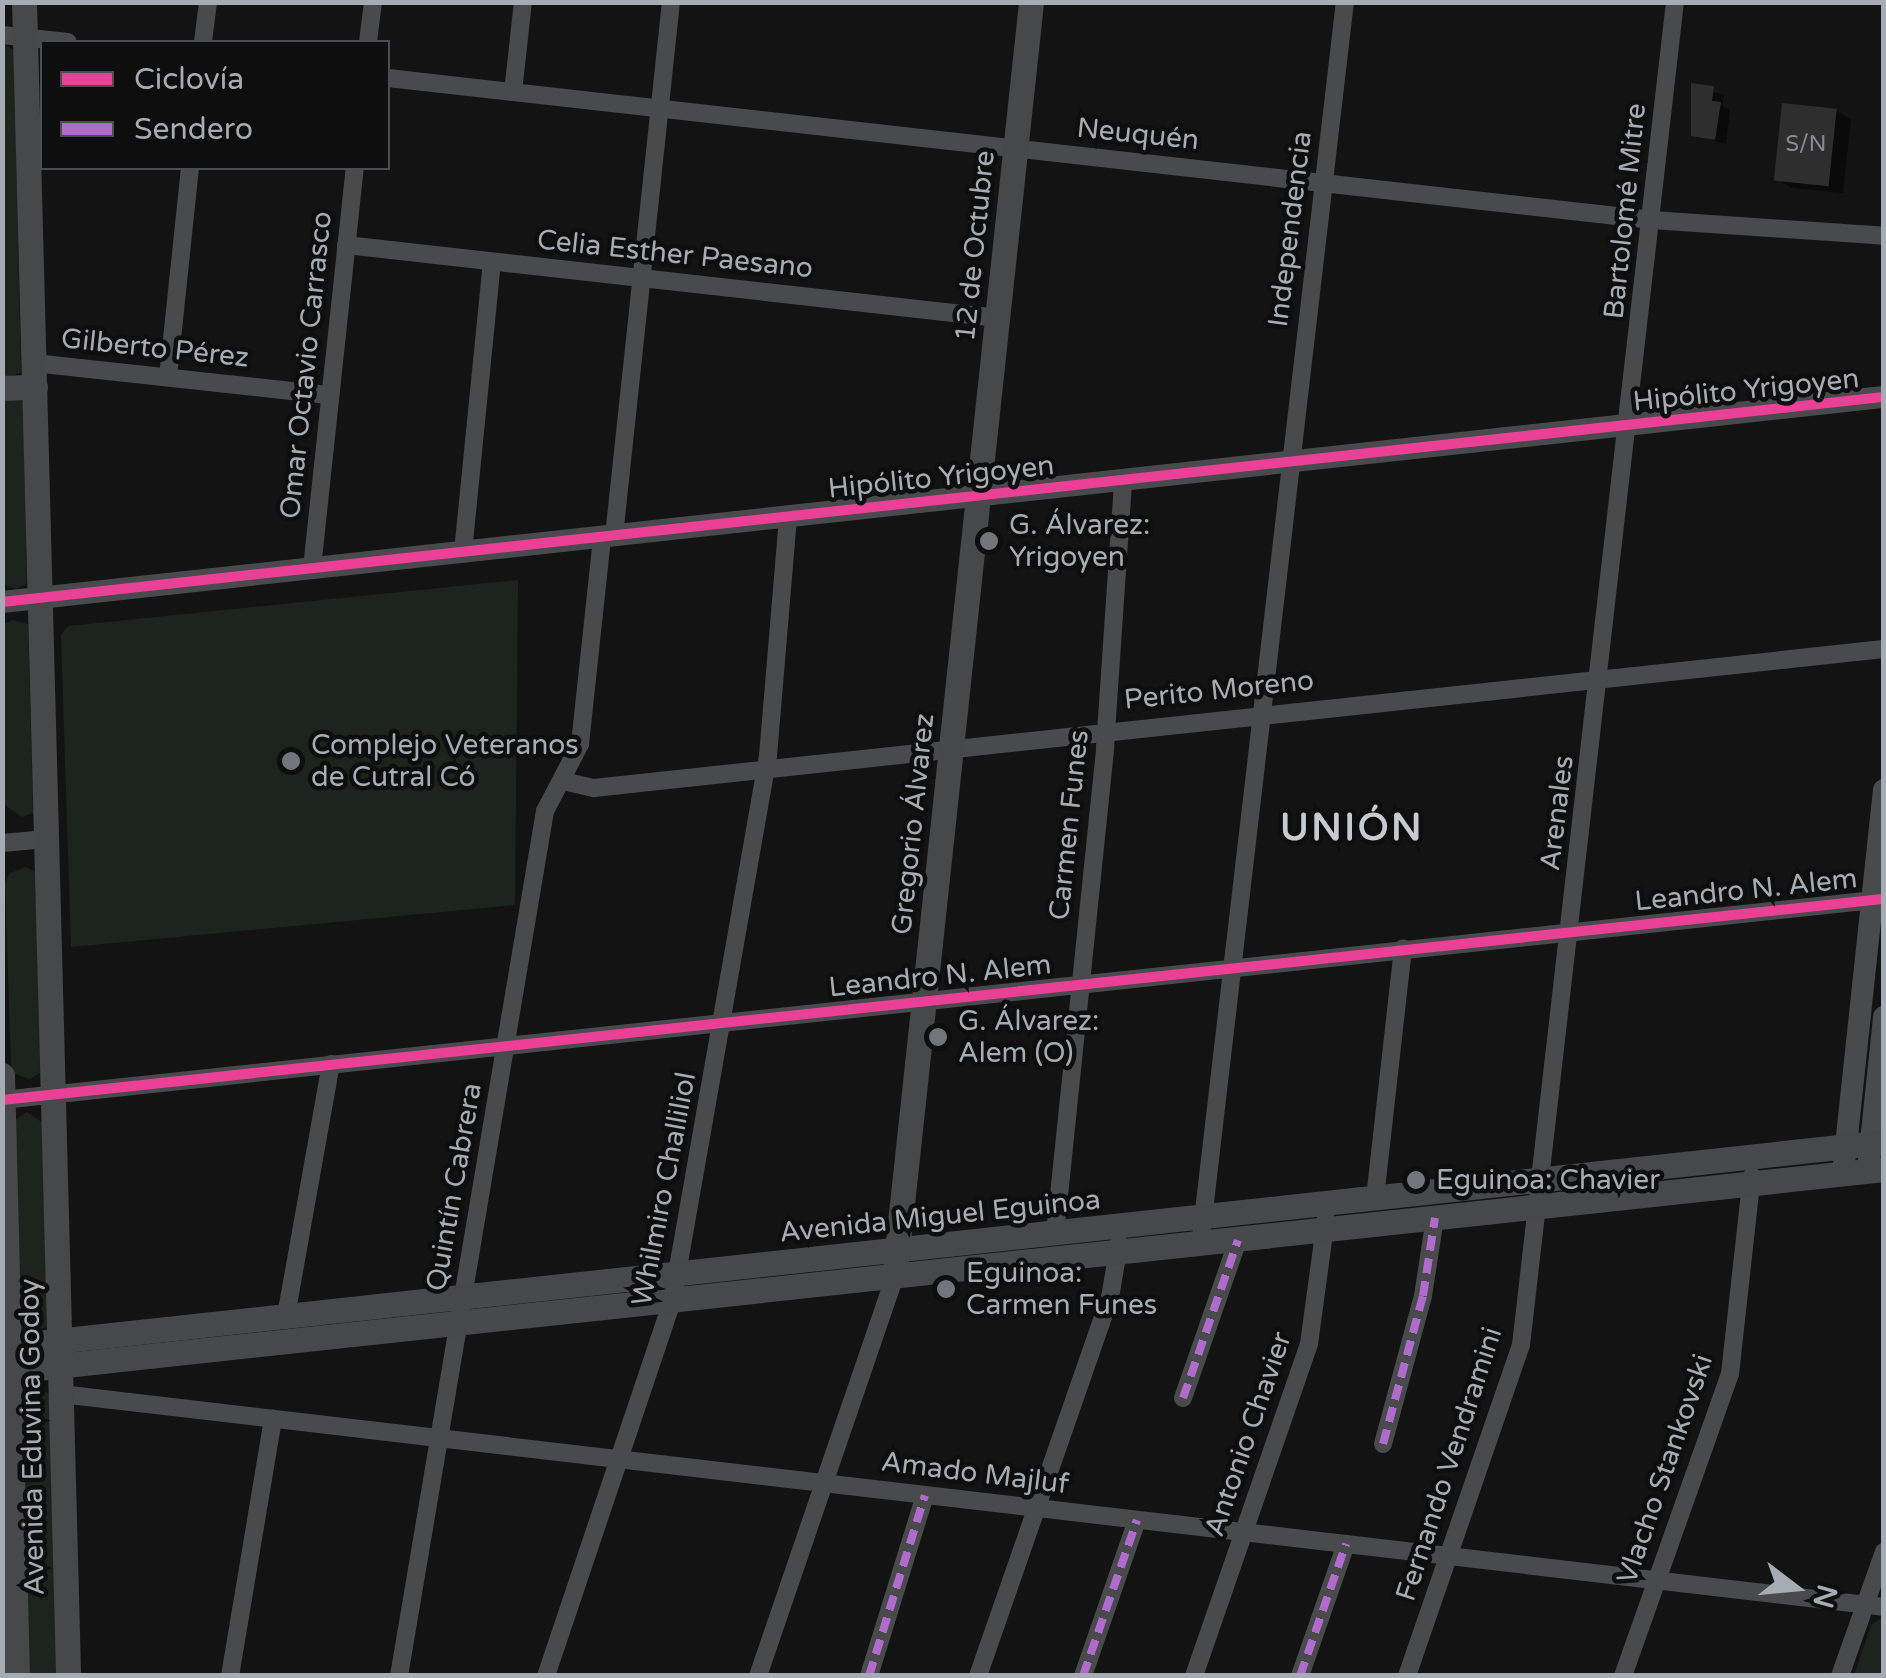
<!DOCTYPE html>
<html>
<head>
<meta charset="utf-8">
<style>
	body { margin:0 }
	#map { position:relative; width:1886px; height:1678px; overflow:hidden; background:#131314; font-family:"Varela Round",sans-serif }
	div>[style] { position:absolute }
	.green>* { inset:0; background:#1d241e }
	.shadow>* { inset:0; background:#0007 }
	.building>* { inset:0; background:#2e2e2f; transform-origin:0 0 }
	.minor>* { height:18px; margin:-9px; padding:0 9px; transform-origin:9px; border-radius:9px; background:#484a4c }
	.tertiary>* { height:22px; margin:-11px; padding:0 11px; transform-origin:11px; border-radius:11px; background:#484a4c }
	.secondary>* { height:25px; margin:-12.5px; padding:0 12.5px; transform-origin:12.5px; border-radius:12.5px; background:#47484a }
	.quiet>* { height:8px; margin-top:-4px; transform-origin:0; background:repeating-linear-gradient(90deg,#b06ccc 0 15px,transparent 0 23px) }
	.cycleway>* { height:10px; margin:-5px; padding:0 5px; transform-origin:5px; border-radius:5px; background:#ea4096 }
	.dots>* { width:28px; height:28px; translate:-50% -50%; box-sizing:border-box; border:5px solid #0e0e0f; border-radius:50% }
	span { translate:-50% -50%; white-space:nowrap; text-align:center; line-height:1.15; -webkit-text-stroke:9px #0e0e0f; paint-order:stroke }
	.number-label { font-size:22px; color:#878c93 }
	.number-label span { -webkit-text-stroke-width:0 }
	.street-label { font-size:28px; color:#a5acb4 }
	.poi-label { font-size:28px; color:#a5acb4 }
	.left { translate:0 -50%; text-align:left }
	.district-label { font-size:38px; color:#c6cad1; font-weight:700; letter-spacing:2.5px }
	.frame { position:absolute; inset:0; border:5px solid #a5acb4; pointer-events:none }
	.legend { position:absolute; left:40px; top:40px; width:350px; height:130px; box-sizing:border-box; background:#0e0e0f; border:2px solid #4a4d51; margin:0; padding:12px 18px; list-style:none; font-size:30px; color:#a5acb4 }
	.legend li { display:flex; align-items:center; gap:20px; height:50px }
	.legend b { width:50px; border:2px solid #4a4d51 }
	.north { position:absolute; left:1746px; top:1538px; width:100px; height:100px; -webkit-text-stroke:8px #0e0e0f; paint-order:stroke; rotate:106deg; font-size:28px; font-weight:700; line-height:40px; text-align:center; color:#a5acb4 }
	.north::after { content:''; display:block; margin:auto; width:35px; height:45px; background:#a5acb4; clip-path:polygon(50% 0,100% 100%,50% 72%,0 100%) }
</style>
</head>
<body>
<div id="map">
	<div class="green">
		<div style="clip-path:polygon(3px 44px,14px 50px,21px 373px,3px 378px)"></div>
		<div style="clip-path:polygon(2px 398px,23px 401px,27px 584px,16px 589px,3px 584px)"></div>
		<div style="clip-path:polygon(518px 580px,515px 905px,71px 947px,61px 635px,68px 626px)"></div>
		<div style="clip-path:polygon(12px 620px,28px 624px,33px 813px,22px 817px,3px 804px,2px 625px)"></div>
		<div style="clip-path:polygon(26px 867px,36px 872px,40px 1073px,30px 1079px,15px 1074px,11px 1064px,5px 883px,10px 873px)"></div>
		<div style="clip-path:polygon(27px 1112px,43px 1123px,48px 1327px,26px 1332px,19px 1325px,14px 1120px)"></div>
		<div style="clip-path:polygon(36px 1388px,52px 1395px,58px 1675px,27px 1675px,22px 1396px)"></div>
		<div style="clip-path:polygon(1883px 1617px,1883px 1675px,1854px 1675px,1871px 1625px)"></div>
	</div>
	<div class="shadow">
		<div style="clip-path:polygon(1693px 86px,1724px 95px,1722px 105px,1730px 110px,1726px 144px,1694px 135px)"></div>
		<div style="clip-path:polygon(1836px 111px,1851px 119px,1843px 193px,1791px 188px,1777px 179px)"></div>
	</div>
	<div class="building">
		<div style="clip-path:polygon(1691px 83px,1714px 86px,1712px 101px,1721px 102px,1715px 140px,1691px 136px)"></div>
		<div style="left:1782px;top:103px;width:55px;height:78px;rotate:6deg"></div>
	</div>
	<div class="minor">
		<div style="left:2px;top:35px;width:66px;rotate:6.1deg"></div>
		<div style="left:203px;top:42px;width:40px;rotate:-82.9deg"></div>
		<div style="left:368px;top:42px;width:40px;rotate:-82.9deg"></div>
		<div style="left:388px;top:78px;width:1272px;rotate:6.41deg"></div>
		<div style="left:1652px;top:220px;width:233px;rotate:3.9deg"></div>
		<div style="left:513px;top:92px;width:91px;rotate:-83.7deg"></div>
		<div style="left:346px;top:245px;width:656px;rotate:6.39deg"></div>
		<div style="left:34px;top:363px;width:298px;rotate:6.2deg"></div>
		<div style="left:168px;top:377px;width:210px;rotate:-84deg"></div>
		<div style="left:614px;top:536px;width:537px;rotate:-83.91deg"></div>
		<div style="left:463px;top:552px;width:291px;rotate:-84.3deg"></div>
		<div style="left:312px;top:568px;width:402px;rotate:-83.9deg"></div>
		<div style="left:563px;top:781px;width:32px;rotate:13deg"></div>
		<div style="left:594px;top:788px;width:1297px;rotate:-6.15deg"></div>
		<div style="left:2px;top:843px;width:45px;rotate:-5.1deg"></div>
		<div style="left:2px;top:1100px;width:1892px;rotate:-6.1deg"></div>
		<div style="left:1375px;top:1198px;width:251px;rotate:-83.6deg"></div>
		<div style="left:1055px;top:1234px;width:490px;rotate:-84.1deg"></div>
		<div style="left:1105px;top:747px;width:268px;rotate:-86.1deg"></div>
		<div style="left:1200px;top:1245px;width:1251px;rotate:-83.35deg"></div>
		<div style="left:286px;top:1316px;width:256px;rotate:-79.9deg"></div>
		<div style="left:61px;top:1394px;width:1835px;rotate:6.66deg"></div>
		<div style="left:1183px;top:1398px;width:167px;rotate:-70.8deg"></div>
		<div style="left:1383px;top:1444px;width:153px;rotate:-74.9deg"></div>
		<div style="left:1423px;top:1296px;width:79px;rotate:-81.3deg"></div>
		<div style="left:230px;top:1676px;width:261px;rotate:-80.5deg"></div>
		<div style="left:399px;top:1676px;width:877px;rotate:-80.42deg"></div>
		<div style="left:545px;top:811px;width:76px;rotate:-62.4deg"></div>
		<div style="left:580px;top:744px;width:208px;rotate:-83.9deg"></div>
		<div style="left:546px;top:1676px;width:395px;rotate:-71.4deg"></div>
		<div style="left:672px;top:1302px;width:554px;rotate:-80.03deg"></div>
		<div style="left:768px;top:756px;width:240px;rotate:-85.2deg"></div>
		<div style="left:758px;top:1676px;width:420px;rotate:-71.1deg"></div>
		<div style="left:869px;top:1676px;width:189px;rotate:-72.8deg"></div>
		<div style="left:978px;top:1676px;width:400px;rotate:-70.8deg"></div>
		<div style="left:1110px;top:1298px;width:55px;rotate:-80.5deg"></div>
		<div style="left:1083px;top:1676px;width:165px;rotate:-70.9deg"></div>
		<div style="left:1194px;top:1676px;width:351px;rotate:-70.9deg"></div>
		<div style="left:1309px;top:1344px;width:126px;rotate:-82.3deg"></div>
		<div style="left:1300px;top:1676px;width:140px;rotate:-70.8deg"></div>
		<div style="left:1407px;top:1676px;width:350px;rotate:-71deg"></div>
		<div style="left:1521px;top:1345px;width:1352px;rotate:-83.46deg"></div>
		<div style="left:1623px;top:1676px;width:320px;rotate:-70.5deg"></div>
		<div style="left:1730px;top:1374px;width:199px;rotate:-83.7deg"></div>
		<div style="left:1840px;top:1676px;width:132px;rotate:-70.5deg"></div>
	</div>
	<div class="tertiary">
		<div style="left:2px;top:602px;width:1893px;rotate:-6.22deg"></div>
		<div style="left:1844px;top:1164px;width:376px;rotate:-83.9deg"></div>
		<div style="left:1868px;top:1170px;width:154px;rotate:-84deg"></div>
	</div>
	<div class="secondary">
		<div style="left:24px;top:2px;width:1675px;rotate:88.49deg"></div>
		<div style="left:2px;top:388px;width:33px;rotate:-2deg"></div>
		<div style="left:2px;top:1075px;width:601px;rotate:88.57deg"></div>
		<div style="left:895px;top:1269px;width:1274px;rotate:-83.87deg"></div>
		<div style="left:10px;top:1346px;width:1885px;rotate:-6.21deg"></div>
		<div style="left:10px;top:1371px;width:1885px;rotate:-6.15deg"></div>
	</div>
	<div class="quiet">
		<div style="left:1183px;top:1398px;width:167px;rotate:-70.8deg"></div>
		<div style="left:1383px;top:1444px;width:153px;rotate:-74.9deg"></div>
		<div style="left:1423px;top:1296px;width:79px;rotate:-81.3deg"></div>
		<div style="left:869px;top:1676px;width:189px;rotate:-72.8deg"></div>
		<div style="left:1083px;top:1676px;width:165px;rotate:-70.9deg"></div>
		<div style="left:1300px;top:1676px;width:140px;rotate:-70.8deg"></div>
	</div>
	<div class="cycleway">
		<div style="left:2px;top:602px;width:1893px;rotate:-6.22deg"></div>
		<div style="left:2px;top:1100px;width:1893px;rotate:-6.1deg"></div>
	</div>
	<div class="dots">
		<div style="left:989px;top:541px;background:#72767c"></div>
		<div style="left:291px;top:761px;background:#72767c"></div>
		<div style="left:938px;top:1037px;background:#72767c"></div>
		<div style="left:1416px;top:1180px;background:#72767c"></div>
		<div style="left:946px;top:1289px;background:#72767c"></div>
	</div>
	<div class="number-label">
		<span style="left:1806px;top:145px">S/N</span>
	</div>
	<div class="street-label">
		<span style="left:1138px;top:134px;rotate:6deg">Neuquén</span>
		<span style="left:1625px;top:211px;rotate:-84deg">Bartolomé Mitre</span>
		<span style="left:1290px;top:229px;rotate:-83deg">Independencia</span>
		<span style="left:975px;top:246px;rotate:-84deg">12 de Octubre</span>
		<span style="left:675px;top:254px;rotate:6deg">Celia Esther Paesano</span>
		<span style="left:155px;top:348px;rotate:6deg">Gilberto Pérez</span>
		<span style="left:306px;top:365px;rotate:-84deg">Omar Octavio Carrasco</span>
		<span style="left:1746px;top:390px;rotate:-6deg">Hipólito Yrigoyen</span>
		<span style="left:941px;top:477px;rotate:-6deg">Hipólito Yrigoyen</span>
		<span style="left:1219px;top:690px;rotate:-6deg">Perito Moreno</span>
		<span style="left:1557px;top:813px;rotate:-83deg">Arenales</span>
		<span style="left:913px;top:824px;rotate:-84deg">Gregorio Álvarez</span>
		<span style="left:1069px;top:825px;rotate:-84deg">Carmen Funes</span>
		<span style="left:1746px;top:890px;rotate:-6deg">Leandro N. Alem</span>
		<span style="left:940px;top:976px;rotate:-6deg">Leandro N. Alem</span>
		<span style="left:454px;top:1187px;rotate:-80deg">Quintín Cabrera</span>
		<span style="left:664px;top:1189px;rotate:-79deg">Whilmiro Challiliol</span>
		<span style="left:940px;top:1216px;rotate:-6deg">Avenida Miguel Eguinoa</span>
		<span style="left:1248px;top:1434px;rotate:-71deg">Antonio Chavier</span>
		<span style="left:32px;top:1437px;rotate:-91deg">Avenida Eduvina Godoy</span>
		<span style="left:1449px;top:1464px;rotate:-72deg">Fernando Vendramini</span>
		<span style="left:1665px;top:1469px;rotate:-71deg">Vlacho Stankovski</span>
		<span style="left:975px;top:1473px;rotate:7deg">Amado Majluf</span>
	</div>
	<div class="poi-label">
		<span class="left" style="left:1009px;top:541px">G. Álvarez:<br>Yrigoyen</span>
		<span class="left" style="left:311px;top:761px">Complejo Veteranos<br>de Cutral Có</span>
		<span class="left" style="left:958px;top:1037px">G. Álvarez:<br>Alem (O)</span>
		<span class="left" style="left:1436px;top:1180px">Eguinoa: Chavier</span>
		<span class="left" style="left:966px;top:1289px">Eguinoa:<br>Carmen Funes</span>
	</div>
	<div class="district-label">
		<span style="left:1352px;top:829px">UNIÓN</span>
	</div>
	<div class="frame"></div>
	<ul class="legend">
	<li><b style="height:12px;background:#ea4096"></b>Ciclovía</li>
	<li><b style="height:12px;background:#b06ccc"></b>Sendero</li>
	</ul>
	<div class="north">N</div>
</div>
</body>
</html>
